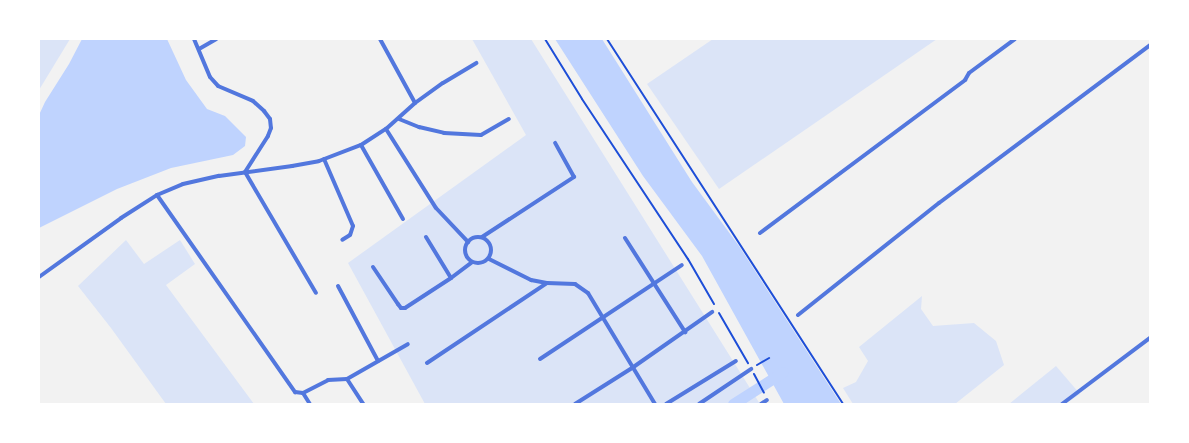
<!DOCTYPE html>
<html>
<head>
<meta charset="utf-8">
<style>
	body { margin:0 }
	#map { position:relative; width:1189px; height:443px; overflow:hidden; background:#f2f2f2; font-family:"Space Grotesk",sans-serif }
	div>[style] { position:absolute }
	.green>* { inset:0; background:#dbe4f7 }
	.water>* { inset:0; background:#bfd3fe }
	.canal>* { height:11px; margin:-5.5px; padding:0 5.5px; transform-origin:5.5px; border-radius:5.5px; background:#bfd3fe }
	.path>* { height:2px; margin:-1px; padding:0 1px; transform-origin:1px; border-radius:1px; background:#1d4ed8 }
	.minor>* { height:4px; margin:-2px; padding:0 2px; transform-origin:2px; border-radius:2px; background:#5277de }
	.minor>.ring { margin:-2px; padding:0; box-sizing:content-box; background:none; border:4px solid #5277de; border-radius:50% }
	span { translate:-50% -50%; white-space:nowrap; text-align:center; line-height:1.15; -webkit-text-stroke:3.5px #fff; paint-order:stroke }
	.frame { position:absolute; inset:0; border:40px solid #fff; pointer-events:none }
</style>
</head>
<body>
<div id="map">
	<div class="green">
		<div style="clip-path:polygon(39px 39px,70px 39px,39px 90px)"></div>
		<div style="clip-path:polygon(472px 39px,531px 39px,760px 404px,425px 404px,348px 263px,526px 135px)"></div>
		<div style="clip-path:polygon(713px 39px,937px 39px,719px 189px,647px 84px)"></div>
		<div style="clip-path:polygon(126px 240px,144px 264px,180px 240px,195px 264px,166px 285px,254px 404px,166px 404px,111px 328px,78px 286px)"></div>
		<div style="clip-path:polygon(922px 296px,921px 309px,933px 326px,974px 323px,996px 341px,1004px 365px,955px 404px,853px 404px,843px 388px,856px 382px,868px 361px,859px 347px)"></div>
		<div style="clip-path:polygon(1056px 366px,1080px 394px,1065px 404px,1009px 404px)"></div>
	</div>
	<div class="water">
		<div style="clip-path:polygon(82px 39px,167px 39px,186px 80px,207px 109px,225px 116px,246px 137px,245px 146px,233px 155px,171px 168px,117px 189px,39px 228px,39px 115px,45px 102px,69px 64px)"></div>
		<div style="clip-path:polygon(555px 39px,602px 39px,692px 182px,739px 246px,841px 404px,784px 404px,702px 256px,643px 176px)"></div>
	</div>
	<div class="canal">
		<div style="left:733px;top:404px;width:59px;rotate:-32.6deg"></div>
	</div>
	<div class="path">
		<div style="left:545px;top:39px;width:70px;rotate:58.3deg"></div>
		<div style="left:582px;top:99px;width:192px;rotate:56.5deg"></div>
		<div style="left:688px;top:259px;width:52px;rotate:60deg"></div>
		<div style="left:607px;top:39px;width:435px;rotate:57.1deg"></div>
		<div style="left:719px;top:313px;width:58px;rotate:59.9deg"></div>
		<div style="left:757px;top:365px;width:14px;rotate:-30deg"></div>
		<div style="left:754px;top:374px;width:21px;rotate:62deg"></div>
	</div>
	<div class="minor">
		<div style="left:194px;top:39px;width:41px;rotate:67.2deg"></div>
		<div style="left:210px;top:77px;width:12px;rotate:48deg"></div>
		<div style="left:218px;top:86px;width:38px;rotate:23deg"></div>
		<div style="left:253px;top:101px;width:15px;rotate:42deg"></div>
		<div style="left:264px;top:111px;width:10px;rotate:53deg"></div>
		<div style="left:270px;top:119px;width:9px;rotate:84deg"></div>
		<div style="left:271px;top:128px;width:9px;rotate:111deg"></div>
		<div style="left:268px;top:136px;width:43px;rotate:122.6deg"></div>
		<div style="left:245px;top:172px;width:140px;rotate:59.6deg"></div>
		<div style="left:380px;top:39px;width:73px;rotate:61.3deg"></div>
		<div style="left:199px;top:49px;width:20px;rotate:-30deg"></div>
		<div style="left:399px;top:119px;width:22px;rotate:22deg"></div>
		<div style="left:419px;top:127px;width:26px;rotate:13deg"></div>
		<div style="left:444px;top:133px;width:37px;rotate:3deg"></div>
		<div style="left:481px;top:135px;width:32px;rotate:-30deg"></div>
		<div style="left:386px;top:129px;width:93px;rotate:57.7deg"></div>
		<div style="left:436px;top:208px;width:47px;rotate:46.7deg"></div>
		<div style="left:361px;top:145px;width:85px;rotate:60.4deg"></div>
		<div style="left:324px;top:159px;width:73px;rotate:66.6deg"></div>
		<div style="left:353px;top:226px;width:9px;rotate:108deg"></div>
		<div style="left:350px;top:235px;width:9px;rotate:148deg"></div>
		<div style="left:157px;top:195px;width:241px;rotate:55deg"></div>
		<div style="left:295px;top:392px;width:8px;rotate:7deg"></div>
		<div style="left:303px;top:393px;width:28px;rotate:-27deg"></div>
		<div style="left:328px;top:380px;width:19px;rotate:-3deg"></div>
		<div style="left:347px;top:379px;width:70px;rotate:-29.8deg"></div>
		<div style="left:760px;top:233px;width:256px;rotate:-36.7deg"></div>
		<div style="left:965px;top:80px;width:8px;rotate:-60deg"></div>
		<div style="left:969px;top:73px;width:57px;rotate:-36.5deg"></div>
		<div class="ring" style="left:465px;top:237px;width:22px;height:22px"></div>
		<div style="left:426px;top:237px;width:48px;rotate:58.6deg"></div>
		<div style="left:482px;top:237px;width:110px;rotate:-33.1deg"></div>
		<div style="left:574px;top:177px;width:39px;rotate:-119deg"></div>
		<div style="left:625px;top:238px;width:112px;rotate:57.4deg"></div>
		<div style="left:489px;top:259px;width:47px;rotate:26.6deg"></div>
		<div style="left:531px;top:280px;width:16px;rotate:11deg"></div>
		<div style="left:547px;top:283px;width:28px;rotate:2deg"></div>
		<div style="left:575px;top:284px;width:16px;rotate:35deg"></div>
		<div style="left:588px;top:293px;width:130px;rotate:58.9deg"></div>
		<div style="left:373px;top:267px;width:45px;rotate:56deg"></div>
		<div style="left:398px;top:304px;width:5px;rotate:53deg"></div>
		<div style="left:401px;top:308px;width:4px"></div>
		<div style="left:405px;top:308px;width:55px;rotate:-33.1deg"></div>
		<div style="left:451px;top:278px;width:26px;rotate:-37deg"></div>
		<div style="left:39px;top:277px;width:101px;rotate:-35.7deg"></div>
		<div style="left:121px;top:218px;width:43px;rotate:-32.6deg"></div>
		<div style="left:157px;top:195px;width:28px;rotate:-23deg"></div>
		<div style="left:183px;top:184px;width:37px;rotate:-13deg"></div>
		<div style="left:219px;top:176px;width:74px;rotate:-7.8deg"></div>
		<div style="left:292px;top:166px;width:27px;rotate:-10deg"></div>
		<div style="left:319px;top:161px;width:45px;rotate:-20.9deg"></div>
		<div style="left:361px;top:145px;width:30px;rotate:-33deg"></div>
		<div style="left:386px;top:129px;width:39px;rotate:-42deg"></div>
		<div style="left:415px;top:103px;width:34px;rotate:-36deg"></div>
		<div style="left:443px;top:83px;width:39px;rotate:-31deg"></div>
		<div style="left:338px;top:286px;width:85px;rotate:61.9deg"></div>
		<div style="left:798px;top:315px;width:180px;rotate:-38.5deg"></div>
		<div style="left:939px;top:203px;width:264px;rotate:-36.8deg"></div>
		<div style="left:540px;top:359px;width:170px;rotate:-33.5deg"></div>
		<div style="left:427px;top:363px;width:144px;rotate:-33.7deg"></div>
		<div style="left:347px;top:379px;width:30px;rotate:57deg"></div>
		<div style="left:303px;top:393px;width:13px;rotate:58deg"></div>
		<div style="left:575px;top:404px;width:67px;rotate:-32.3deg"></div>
		<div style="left:632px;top:368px;width:98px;rotate:-35deg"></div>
		<div style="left:666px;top:404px;width:82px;rotate:-31.6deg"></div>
		<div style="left:699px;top:404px;width:63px;rotate:-33.9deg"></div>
		<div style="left:761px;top:404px;width:7px;rotate:-34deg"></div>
		<div style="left:1062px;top:404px;width:110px;rotate:-36.9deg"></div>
	</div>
	<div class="frame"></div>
</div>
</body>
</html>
